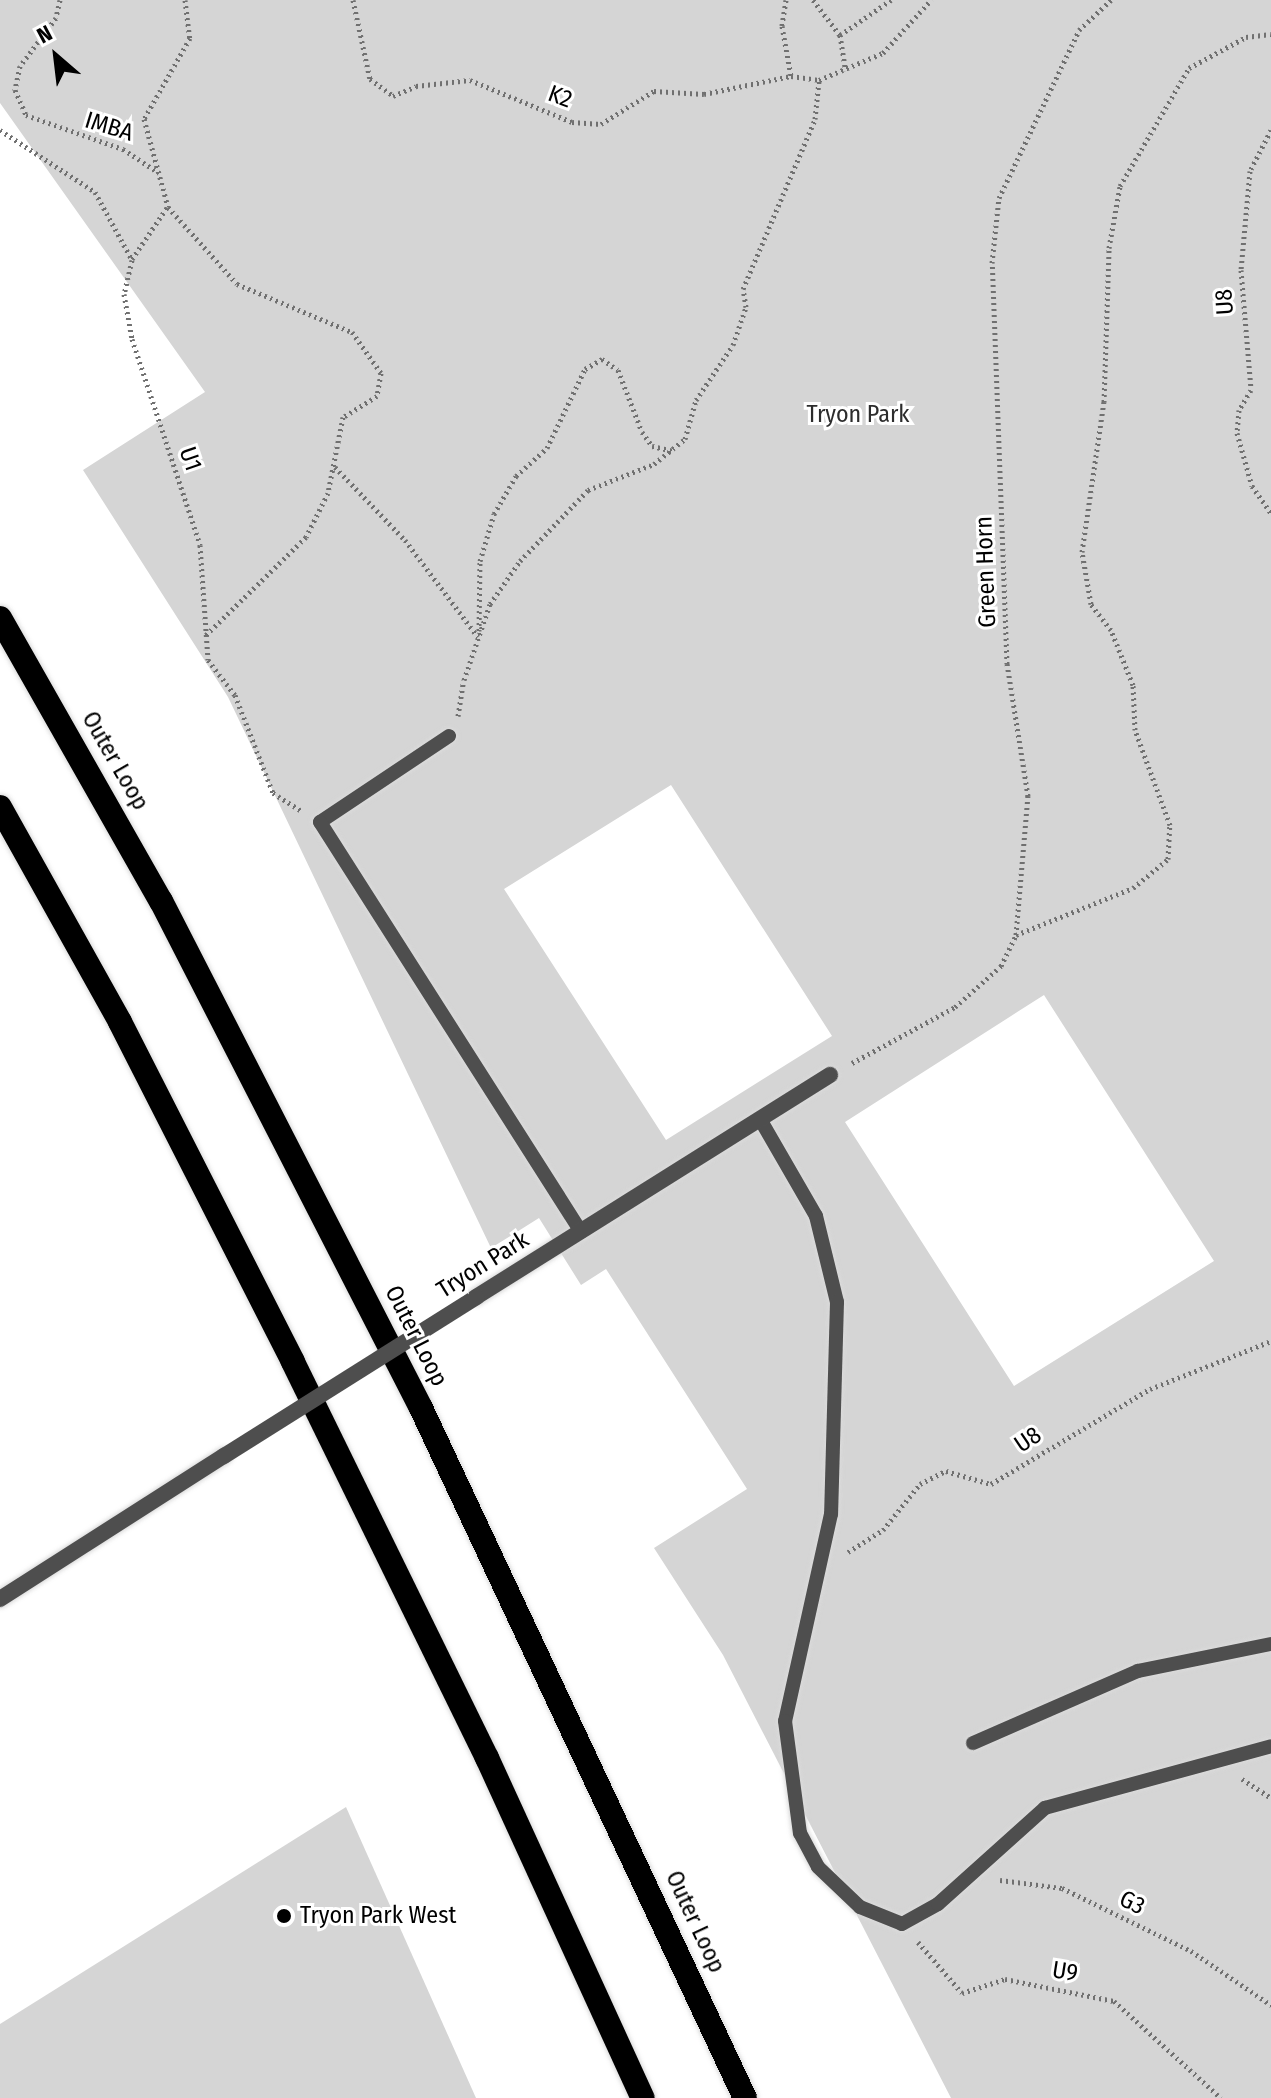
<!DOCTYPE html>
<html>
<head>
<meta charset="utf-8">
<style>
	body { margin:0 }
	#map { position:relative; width:1271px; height:2098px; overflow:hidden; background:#fff; font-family:"Fira Sans Condensed",sans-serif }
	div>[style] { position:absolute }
	.green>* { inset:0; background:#d5d5d5 }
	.path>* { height:5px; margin-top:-2.5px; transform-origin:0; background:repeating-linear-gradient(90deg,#707070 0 2px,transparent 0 6px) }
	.roads { filter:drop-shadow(0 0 2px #dbdbdb) drop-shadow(0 0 2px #dbdbdb) }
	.service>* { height:14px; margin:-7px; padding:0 7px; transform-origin:7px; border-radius:7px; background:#4e4e4e }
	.minor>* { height:16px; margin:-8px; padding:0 8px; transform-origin:8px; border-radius:8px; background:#4e4e4e }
	.motorway>* { height:24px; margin:-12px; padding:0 12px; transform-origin:12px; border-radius:12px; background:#000 }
	.minor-bridge>* { height:16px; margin:-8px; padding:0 8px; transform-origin:8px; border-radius:8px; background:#4e4e4e }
	.dots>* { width:22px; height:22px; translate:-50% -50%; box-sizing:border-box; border:4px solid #fff; border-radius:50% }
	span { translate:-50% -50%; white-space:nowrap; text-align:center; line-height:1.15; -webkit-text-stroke:6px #fff; paint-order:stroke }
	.street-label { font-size:24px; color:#000 }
	.park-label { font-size:24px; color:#2c2c2c }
	.poi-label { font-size:24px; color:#000 }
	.left { translate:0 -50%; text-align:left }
	.north { position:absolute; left:16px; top:16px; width:80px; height:80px; -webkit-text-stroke:6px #fff; paint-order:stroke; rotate:332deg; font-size:22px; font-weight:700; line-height:32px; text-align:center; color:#000 }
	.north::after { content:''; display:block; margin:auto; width:28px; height:36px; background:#000; clip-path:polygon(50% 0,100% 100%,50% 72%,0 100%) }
</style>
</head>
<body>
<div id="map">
	<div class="green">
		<div style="clip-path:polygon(evenodd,0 0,1271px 0,1271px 2098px,951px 2098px,723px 1655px,654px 1548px,747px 1489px,606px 1269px,581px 1285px,539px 1218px,491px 1248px,228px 697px,83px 470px,205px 392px,0 103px,0 0,671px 785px,832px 1036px,666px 1140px,504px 889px,671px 785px,0 0,1044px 995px,1214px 1261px,1014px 1386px,845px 1122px,1044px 995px)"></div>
		<div style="clip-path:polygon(346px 1807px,476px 2098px,0 2098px,0 2024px)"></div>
	</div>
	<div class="path">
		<div style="left:60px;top:0;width:18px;rotate:103deg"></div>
		<div style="left:56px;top:18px;width:60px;rotate:126.9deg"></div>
		<div style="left:20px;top:66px;width:25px;rotate:102deg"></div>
		<div style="left:15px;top:90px;width:27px;rotate:66deg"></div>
		<div style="left:26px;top:115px;width:103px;rotate:19.3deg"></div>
		<div style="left:123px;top:149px;width:43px;rotate:33.7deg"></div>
		<div style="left:185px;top:0;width:38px;rotate:83deg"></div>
		<div style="left:190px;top:38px;width:93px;rotate:119.6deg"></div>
		<div style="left:144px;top:119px;width:91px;rotate:74.7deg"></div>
		<div style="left:168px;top:207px;width:103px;rotate:48.1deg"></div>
		<div style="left:237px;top:284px;width:125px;rotate:22.7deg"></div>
		<div style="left:352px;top:332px;width:50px;rotate:54.7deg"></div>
		<div style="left:381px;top:373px;width:23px;rotate:100deg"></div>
		<div style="left:377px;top:396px;width:40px;rotate:148deg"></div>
		<div style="left:343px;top:417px;width:77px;rotate:101.2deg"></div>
		<div style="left:328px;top:493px;width:49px;rotate:116.6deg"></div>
		<div style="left:306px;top:537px;width:144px;rotate:135.6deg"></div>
		<div style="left:353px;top:0;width:81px;rotate:77.9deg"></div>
		<div style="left:370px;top:79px;width:29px;rotate:36deg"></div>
		<div style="left:393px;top:96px;width:25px;rotate:-23deg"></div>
		<div style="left:416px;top:86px;width:54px;rotate:-6.3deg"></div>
		<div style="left:470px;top:80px;width:110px;rotate:22.4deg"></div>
		<div style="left:572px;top:122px;width:29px;rotate:4deg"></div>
		<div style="left:601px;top:124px;width:62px;rotate:-31.9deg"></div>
		<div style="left:654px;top:91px;width:50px;rotate:3.4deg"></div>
		<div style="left:704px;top:94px;width:89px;rotate:-11.7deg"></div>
		<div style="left:791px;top:76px;width:28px;rotate:8deg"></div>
		<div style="left:786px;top:0;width:26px;rotate:99deg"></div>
		<div style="left:782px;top:26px;width:51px;rotate:79.8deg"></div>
		<div style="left:813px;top:0;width:44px;rotate:52.4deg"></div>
		<div style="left:840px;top:35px;width:36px;rotate:81deg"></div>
		<div style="left:840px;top:35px;width:62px;rotate:-34.5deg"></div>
		<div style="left:0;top:130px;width:113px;rotate:33.1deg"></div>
		<div style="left:95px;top:192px;width:77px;rotate:61.4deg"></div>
		<div style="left:132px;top:260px;width:35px;rotate:103deg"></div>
		<div style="left:124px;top:294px;width:46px;rotate:79.9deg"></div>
		<div style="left:132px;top:339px;width:217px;rotate:71.7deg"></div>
		<div style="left:200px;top:545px;width:115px;rotate:86deg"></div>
		<div style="left:208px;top:660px;width:44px;rotate:52.4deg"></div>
		<div style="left:235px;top:695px;width:105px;rotate:68.8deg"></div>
		<div style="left:273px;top:793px;width:34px;rotate:32deg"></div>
		<div style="left:1271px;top:130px;width:46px;rotate:117.1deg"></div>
		<div style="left:1250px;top:171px;width:99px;rotate:95.2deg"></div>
		<div style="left:1241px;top:270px;width:120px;rotate:85.2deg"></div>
		<div style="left:1251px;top:390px;width:23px;rotate:121deg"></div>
		<div style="left:1239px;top:410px;width:23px;rotate:95deg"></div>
		<div style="left:1237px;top:433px;width:55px;rotate:74.2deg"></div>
		<div style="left:1252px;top:486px;width:33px;rotate:55deg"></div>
		<div style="left:132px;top:259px;width:64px;rotate:-55.8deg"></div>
		<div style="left:335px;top:467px;width:101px;rotate:46.2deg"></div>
		<div style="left:405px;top:540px;width:121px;rotate:53deg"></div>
		<div style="left:479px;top:631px;width:70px;rotate:-89.2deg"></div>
		<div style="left:480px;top:561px;width:49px;rotate:-73.4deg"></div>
		<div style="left:494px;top:514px;width:44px;rotate:-59.9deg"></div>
		<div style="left:516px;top:476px;width:42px;rotate:-42.1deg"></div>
		<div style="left:547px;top:448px;width:88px;rotate:-64.3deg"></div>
		<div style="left:585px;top:369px;width:20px;rotate:-30deg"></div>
		<div style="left:602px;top:359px;width:19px;rotate:35deg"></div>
		<div style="left:618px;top:370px;width:66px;rotate:68.8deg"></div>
		<div style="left:642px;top:432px;width:17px;rotate:54deg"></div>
		<div style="left:652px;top:446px;width:22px;rotate:13deg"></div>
		<div style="left:458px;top:716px;width:36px;rotate:-81deg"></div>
		<div style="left:464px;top:680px;width:80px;rotate:-71.1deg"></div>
		<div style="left:490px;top:604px;width:52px;rotate:-55.1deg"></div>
		<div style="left:520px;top:561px;width:98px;rotate:-46.2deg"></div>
		<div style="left:588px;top:490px;width:71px;rotate:-21.5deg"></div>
		<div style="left:654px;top:464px;width:40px;rotate:-39deg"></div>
		<div style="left:685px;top:439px;width:41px;rotate:-74.2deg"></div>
		<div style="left:696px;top:400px;width:66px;rotate:-56.1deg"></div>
		<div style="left:733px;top:345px;width:40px;rotate:-71.1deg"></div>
		<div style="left:746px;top:307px;width:18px;rotate:-99deg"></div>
		<div style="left:743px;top:289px;width:185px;rotate:-67deg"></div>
		<div style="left:815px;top:119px;width:39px;rotate:-84deg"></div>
		<div style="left:819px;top:80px;width:69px;rotate:-22.9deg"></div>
		<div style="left:883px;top:53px;width:72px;rotate:-47.8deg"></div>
		<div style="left:1016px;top:935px;width:126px;rotate:-21.9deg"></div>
		<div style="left:1133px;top:888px;width:45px;rotate:-39.6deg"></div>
		<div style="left:1168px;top:859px;width:34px;rotate:-87deg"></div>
		<div style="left:1170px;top:825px;width:101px;rotate:-110.2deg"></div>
		<div style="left:1135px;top:730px;width:45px;rotate:-92.5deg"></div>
		<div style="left:1133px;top:685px;width:59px;rotate:-111.8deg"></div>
		<div style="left:1111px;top:630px;width:33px;rotate:-128deg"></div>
		<div style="left:1091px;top:604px;width:53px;rotate:-99.8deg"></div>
		<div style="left:1082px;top:552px;width:152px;rotate:-81.7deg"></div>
		<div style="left:1104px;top:402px;width:154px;rotate:-88.1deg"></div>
		<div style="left:1109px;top:248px;width:63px;rotate:-79.9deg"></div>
		<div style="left:1120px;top:186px;width:137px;rotate:-59.7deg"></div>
		<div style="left:1189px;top:68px;width:65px;rotate:-28.5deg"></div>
		<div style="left:1246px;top:37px;width:25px;rotate:-7deg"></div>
		<div style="left:852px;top:1063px;width:117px;rotate:-28.5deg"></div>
		<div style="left:955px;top:1007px;width:62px;rotate:-41.7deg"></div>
		<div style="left:1001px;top:966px;width:34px;rotate:-64deg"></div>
		<div style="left:1016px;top:935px;width:140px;rotate:-85.1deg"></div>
		<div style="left:1028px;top:796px;width:134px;rotate:-99deg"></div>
		<div style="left:1007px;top:664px;width:401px;rotate:-92.1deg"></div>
		<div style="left:992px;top:263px;width:65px;rotate:-83.9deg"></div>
		<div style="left:999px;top:198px;width:186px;rotate:-64.5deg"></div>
		<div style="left:1079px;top:30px;width:44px;rotate:-43.2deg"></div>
		<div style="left:848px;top:1552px;width:41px;rotate:-32.2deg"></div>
		<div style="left:883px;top:1530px;width:59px;rotate:-51.2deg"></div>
		<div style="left:920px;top:1484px;width:29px;rotate:-27deg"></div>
		<div style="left:946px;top:1471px;width:47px;rotate:16.1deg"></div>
		<div style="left:991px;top:1484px;width:185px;rotate:-30.9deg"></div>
		<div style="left:1150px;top:1389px;width:130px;rotate:-21.6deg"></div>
		<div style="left:1242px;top:1779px;width:35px;rotate:33deg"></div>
		<div style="left:1000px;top:1880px;width:63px;rotate:7.4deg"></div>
		<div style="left:1062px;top:1888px;width:144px;rotate:26deg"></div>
		<div style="left:1191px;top:1951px;width:97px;rotate:34deg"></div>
		<div style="left:918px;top:1942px;width:67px;rotate:49.2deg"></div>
		<div style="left:962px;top:1993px;width:45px;rotate:-18deg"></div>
		<div style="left:1005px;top:1979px;width:111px;rotate:11.4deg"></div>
		<div style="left:1114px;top:2001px;width:144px;rotate:42.2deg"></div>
	</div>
	<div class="roads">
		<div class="service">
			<div style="left:449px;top:736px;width:155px;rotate:146.3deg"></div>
			<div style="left:320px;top:822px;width:486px;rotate:57.5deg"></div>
			<div style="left:760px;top:1119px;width:112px;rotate:60deg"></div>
			<div style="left:816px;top:1216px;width:89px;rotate:76.3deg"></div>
			<div style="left:837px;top:1302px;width:212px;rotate:91.6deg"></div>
			<div style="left:831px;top:1514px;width:212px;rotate:102.5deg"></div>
			<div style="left:785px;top:1721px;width:113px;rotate:82.4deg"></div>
			<div style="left:800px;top:1833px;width:38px;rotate:62deg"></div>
			<div style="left:818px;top:1867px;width:58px;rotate:43.6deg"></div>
			<div style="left:860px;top:1907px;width:45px;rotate:22deg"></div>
			<div style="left:902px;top:1924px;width:41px;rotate:-29.1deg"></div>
			<div style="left:938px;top:1904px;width:144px;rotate:-41.9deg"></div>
			<div style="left:1045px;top:1808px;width:234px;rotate:-15.3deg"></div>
			<div style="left:973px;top:1743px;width:180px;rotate:-23.6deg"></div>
			<div style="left:1138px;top:1671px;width:136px;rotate:-11.5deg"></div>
		</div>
		<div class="minor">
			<div style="left:476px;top:1297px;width:418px;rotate:-32.1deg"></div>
			<div style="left:0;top:1599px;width:266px;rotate:-32.6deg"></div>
		</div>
		<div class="motorway">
			<div style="left:0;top:618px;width:326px;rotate:60.4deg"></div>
			<div style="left:161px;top:901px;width:570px;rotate:62.85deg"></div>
			<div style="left:421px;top:1408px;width:762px;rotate:64.85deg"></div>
			<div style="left:0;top:807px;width:246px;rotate:60.8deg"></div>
			<div style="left:120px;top:1022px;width:381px;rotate:63deg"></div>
			<div style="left:293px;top:1362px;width:441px;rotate:63.9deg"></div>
			<div style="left:487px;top:1758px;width:374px;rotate:65.4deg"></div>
		</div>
	</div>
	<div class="minor-bridge">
		<div style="left:224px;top:1456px;width:298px;rotate:-32.2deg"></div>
	</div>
	<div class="dots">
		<div style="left:284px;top:1916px;background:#000"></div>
	</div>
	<div class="street-label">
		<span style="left:560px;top:97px;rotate:20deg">K2</span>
		<span style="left:109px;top:127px;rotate:17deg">IMBA</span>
		<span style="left:1225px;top:302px;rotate:-94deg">U8</span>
		<span style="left:190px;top:459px;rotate:71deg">U1</span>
		<span style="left:986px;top:572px;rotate:-92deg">Green Horn</span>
		<span style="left:115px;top:761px;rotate:60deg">Outer Loop</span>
		<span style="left:483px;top:1265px;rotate:-32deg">Tryon Park</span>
		<span style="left:416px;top:1336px;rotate:63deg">Outer Loop</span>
		<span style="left:1028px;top:1440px;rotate:-34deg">U8</span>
		<span style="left:1132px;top:1903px;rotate:25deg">G3</span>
		<span style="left:695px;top:1922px;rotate:65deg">Outer Loop</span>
		<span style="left:1065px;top:1972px;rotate:9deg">U9</span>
	</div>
	<div class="park-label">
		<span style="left:858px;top:415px">Tryon Park</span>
	</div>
	<div class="poi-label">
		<span class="left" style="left:300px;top:1916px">Tryon Park West</span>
	</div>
	<div class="north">N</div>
</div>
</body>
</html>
